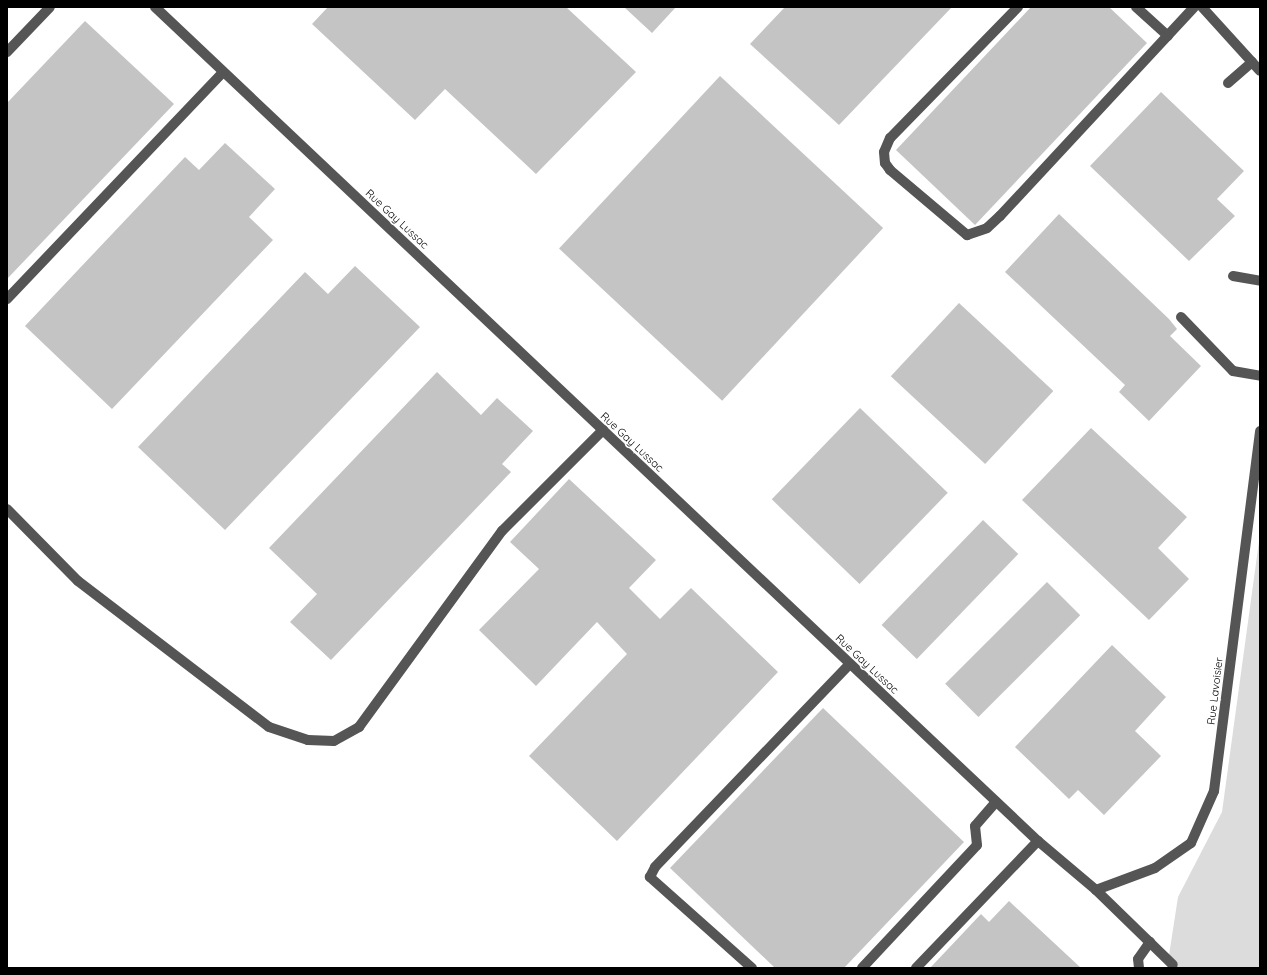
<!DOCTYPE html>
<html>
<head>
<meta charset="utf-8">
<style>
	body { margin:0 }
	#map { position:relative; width:1267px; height:975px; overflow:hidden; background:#fff; font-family:Quicksand,sans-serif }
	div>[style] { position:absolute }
	.green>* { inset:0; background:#dcdcdc }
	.building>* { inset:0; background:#c4c4c4; transform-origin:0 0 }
	.minor>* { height:10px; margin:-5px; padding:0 5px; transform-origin:5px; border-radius:5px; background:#555 }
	span { translate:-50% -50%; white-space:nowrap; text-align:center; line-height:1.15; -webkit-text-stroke:3.5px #fff; paint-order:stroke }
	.street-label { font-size:11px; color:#000 }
	.frame { position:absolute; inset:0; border:8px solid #000; pointer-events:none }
</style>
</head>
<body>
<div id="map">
	<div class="green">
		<div style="clip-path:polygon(1260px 534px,1259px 968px,1167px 968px,1178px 897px,1222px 812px)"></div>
	</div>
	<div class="building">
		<div style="clip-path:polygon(328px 7px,566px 7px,636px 72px,536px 174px,445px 89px,415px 120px,312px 24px)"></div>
		<div style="clip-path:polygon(624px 7px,676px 7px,652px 33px)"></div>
		<div style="clip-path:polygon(785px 7px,952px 7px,839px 125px,750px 44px)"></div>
		<div style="clip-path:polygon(1031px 7px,1109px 7px,1147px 43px,975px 225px,896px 150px)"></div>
		<div style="clip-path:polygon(85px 21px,174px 104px,7px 279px,7px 103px)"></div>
		<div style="left:720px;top:76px;width:223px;height:236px;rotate:43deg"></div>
		<div style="clip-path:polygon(1161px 92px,1244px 171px,1217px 199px,1235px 216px,1189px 261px,1090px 166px)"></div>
		<div style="clip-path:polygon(225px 143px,275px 189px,249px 217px,273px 240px,112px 409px,25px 326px,185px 157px,199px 170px)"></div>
		<div style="clip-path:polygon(1059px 214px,1169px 319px,1177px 329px,1170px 336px,1201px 366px,1149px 421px,1119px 392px,1125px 385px,1005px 272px)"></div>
		<div style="clip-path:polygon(355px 266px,420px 327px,225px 530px,138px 447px,305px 272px,328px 294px)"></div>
		<div style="left:959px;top:303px;width:129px;height:100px;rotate:43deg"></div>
		<div style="clip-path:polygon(437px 372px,481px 415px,497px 398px,533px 431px,502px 464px,511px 472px,331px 660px,290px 622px,317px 594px,269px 548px)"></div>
		<div style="left:860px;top:408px;width:122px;height:127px;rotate:44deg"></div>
		<div style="clip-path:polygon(1091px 428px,1187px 517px,1158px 548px,1189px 579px,1149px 620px,1022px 500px)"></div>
		<div style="clip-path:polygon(569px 479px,656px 560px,629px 588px,660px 619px,691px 588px,778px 672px,617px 841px,529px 756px,627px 654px,597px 622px,536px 686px,479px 630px,539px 569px,510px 542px)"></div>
		<div style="left:983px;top:520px;width:49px;height:146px;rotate:44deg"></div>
		<div style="left:1047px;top:582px;width:47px;height:144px;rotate:45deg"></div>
		<div style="clip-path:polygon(1112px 645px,1166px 697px,1135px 731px,1161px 756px,1104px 815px,1078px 790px,1069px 799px,1015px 747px)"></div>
		<div style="clip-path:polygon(823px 708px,964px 842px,844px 968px,775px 968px,670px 868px)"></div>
		<div style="clip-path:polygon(1009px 901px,1081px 968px,930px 968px,981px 914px,989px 922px)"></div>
	</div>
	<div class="minor">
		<div style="left:155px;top:7px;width:1215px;rotate:43.37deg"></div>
		<div style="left:1038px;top:841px;width:76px;rotate:40.2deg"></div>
		<div style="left:1096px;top:890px;width:107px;rotate:44.2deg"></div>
		<div style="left:1018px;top:7px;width:183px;rotate:134.3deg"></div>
		<div style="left:890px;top:138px;width:15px;rotate:113deg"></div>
		<div style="left:884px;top:152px;width:11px;rotate:85deg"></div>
		<div style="left:885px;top:163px;width:9px;rotate:54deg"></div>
		<div style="left:890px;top:170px;width:101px;rotate:40.2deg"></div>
		<div style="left:967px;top:235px;width:21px;rotate:-19deg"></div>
		<div style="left:987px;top:228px;width:18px;rotate:-43deg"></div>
		<div style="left:1000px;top:216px;width:285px;rotate:-47.1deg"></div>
		<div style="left:1136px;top:7px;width:43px;rotate:42.2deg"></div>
		<div style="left:1202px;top:7px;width:86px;rotate:47.8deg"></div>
		<div style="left:7px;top:52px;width:62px;rotate:-46.3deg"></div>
		<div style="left:1228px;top:83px;width:32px;rotate:-41deg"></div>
		<div style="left:1233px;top:276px;width:27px;rotate:10deg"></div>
		<div style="left:7px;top:299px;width:313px;rotate:-46.4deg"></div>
		<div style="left:1181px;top:317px;width:75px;rotate:46.1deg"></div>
		<div style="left:1233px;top:371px;width:27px;rotate:10deg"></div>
		<div style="left:7px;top:509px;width:101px;rotate:45.4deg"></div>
		<div style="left:78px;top:581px;width:240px;rotate:37.4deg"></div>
		<div style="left:269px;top:727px;width:41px;rotate:18.4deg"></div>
		<div style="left:308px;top:740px;width:26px;rotate:2deg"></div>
		<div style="left:334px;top:741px;width:29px;rotate:-29deg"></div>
		<div style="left:359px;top:727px;width:243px;rotate:-53.9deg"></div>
		<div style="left:502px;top:531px;width:143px;rotate:-45deg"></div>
		<div style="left:1096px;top:890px;width:63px;rotate:-20.4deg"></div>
		<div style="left:1155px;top:868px;width:44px;rotate:-34.8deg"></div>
		<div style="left:1191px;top:843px;width:57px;rotate:-66.1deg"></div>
		<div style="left:1214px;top:791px;width:363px;rotate:-82.7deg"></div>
		<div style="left:752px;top:968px;width:137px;rotate:-138.3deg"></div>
		<div style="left:650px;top:877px;width:11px;rotate:-63deg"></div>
		<div style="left:655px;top:867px;width:281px;rotate:-46.2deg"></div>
		<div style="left:862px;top:968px;width:168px;rotate:-46.9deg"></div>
		<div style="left:977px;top:845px;width:19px;rotate:-96deg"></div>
		<div style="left:975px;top:826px;width:32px;rotate:-49deg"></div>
		<div style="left:916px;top:968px;width:176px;rotate:-46.2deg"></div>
		<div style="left:1139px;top:968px;width:9px;rotate:-96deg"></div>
		<div style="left:1138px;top:959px;width:21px;rotate:-55deg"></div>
	</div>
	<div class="street-label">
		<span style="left:397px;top:219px;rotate:43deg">Rue Gay Lussac</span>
		<span style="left:632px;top:442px;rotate:43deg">Rue Gay Lussac</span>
		<span style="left:867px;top:664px;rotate:43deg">Rue Gay Lussac</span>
		<span style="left:1215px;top:691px;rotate:-83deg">Rue Lavoisier</span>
	</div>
	<div class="frame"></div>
</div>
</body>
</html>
